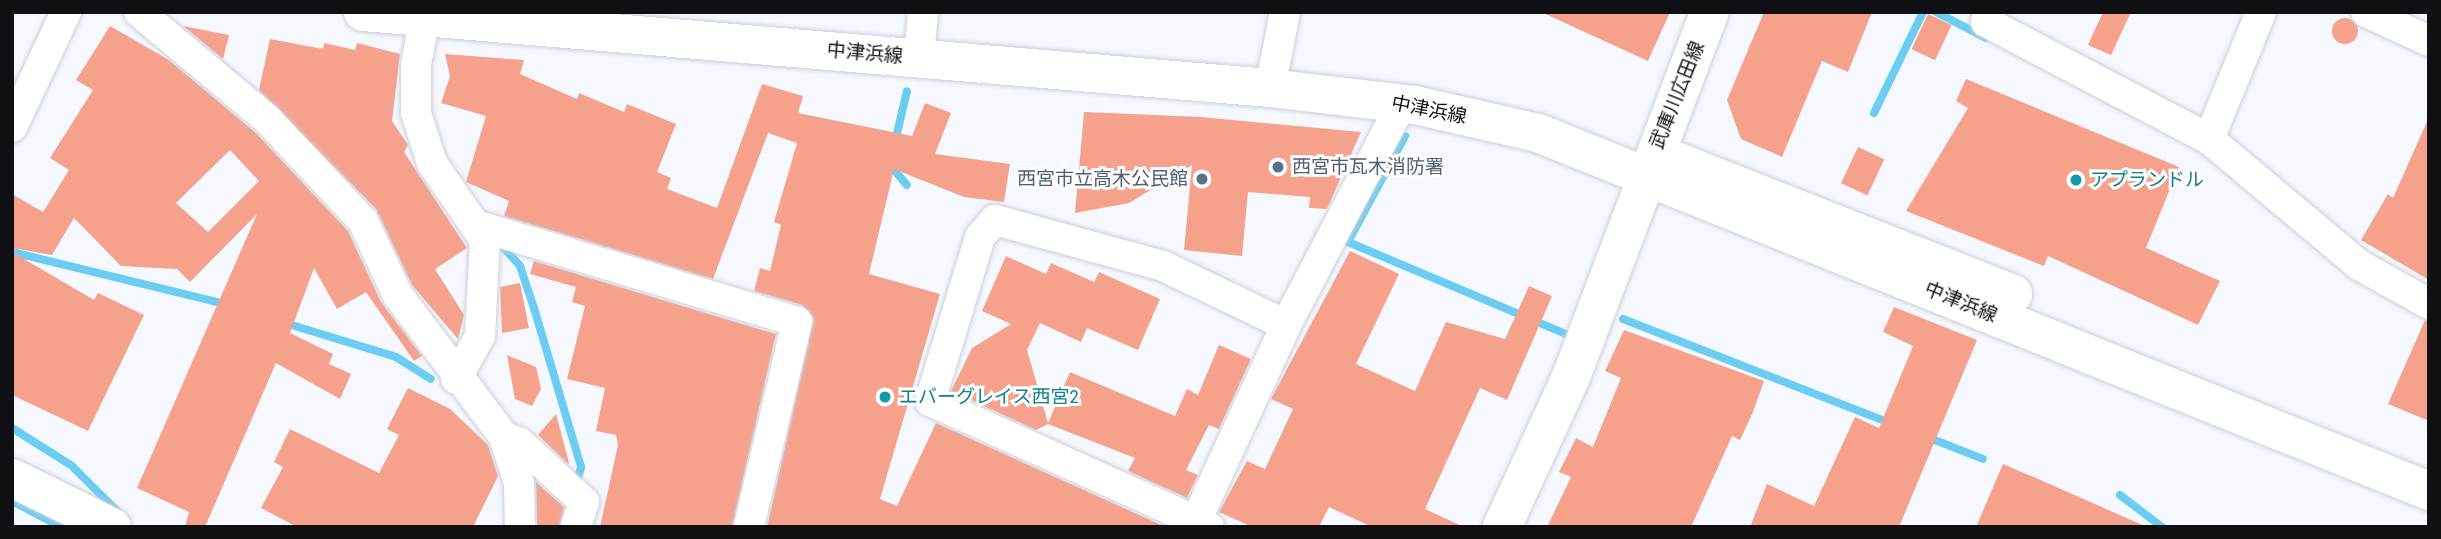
<!DOCTYPE html>
<html>
<head>
<meta charset="utf-8">
<style>
	body { margin:0 }
	#map { position:relative; width:2441px; height:539px; overflow:hidden; background:#f6f8ff; font-family:"Roboto Condensed","Noto Sans JP",sans-serif }
	div>[style] { position:absolute }
	.stream>* { height:8px; margin:-4px; padding:0 4px; transform-origin:4px; border-radius:4px; background:#6bcdf1 }
	.building>* { inset:0; background:#f5a18c; transform-origin:0 0 }
	.round { border-radius:50% }
	.roads { filter:drop-shadow(0 0 2px #cbceda) drop-shadow(0 0 2px #cbceda) }
	.street>* { height:30px; margin:-15px; padding:0 15px; transform-origin:15px; border-radius:15px; background:#fff }
	.secondary>* { height:38px; margin:-19px; padding:0 19px; transform-origin:19px; border-radius:19px; background:#fff }
	.dots>* { width:19px; height:19px; translate:-50% -50%; box-sizing:border-box; border:4px solid #fff; border-radius:50% }
	span { translate:-50% -50%; white-space:nowrap; text-align:center; line-height:1.15; -webkit-text-stroke:6px #fff; paint-order:stroke }
	.street-label { font-size:19px; color:#0f1014 }
	.service-label { font-size:19px; color:#4e5e75 }
	.left { translate:0 -50%; text-align:left }
	.right { translate:-100% -50%; text-align:right }
	.culture-label { font-size:19px; color:#0d838f }
	.frame { position:absolute; inset:0; border:14px solid #0f1014; pointer-events:none }
</style>
</head>
<body>
<div id="map">
	<div class="stream">
		<div style="left:1936px;top:12px;width:56px;rotate:27.5deg"></div>
		<div style="left:1874px;top:113px;width:112px;rotate:-64.1deg"></div>
		<div style="left:1405px;top:136px;width:120px;rotate:118.3deg"></div>
		<div style="left:1348px;top:242px;width:242px;rotate:22.9deg"></div>
		<div style="left:895px;top:142px;width:52px;rotate:-76.8deg"></div>
		<div style="left:890px;top:165px;width:26px;rotate:50deg"></div>
		<div style="left:504px;top:248px;width:24px;rotate:48deg"></div>
		<div style="left:520px;top:266px;width:44px;rotate:71.6deg"></div>
		<div style="left:534px;top:308px;width:166px;rotate:73.5deg"></div>
		<div style="left:581px;top:467px;width:20px;rotate:105deg"></div>
		<div style="left:12px;top:252px;width:220px;rotate:13.7deg"></div>
		<div style="left:1623px;top:319px;width:290px;rotate:21.3deg"></div>
		<div style="left:285px;top:323px;width:116px;rotate:17deg"></div>
		<div style="left:396px;top:357px;width:41px;rotate:32.2deg"></div>
		<div style="left:12px;top:428px;width:71px;rotate:32.3deg"></div>
		<div style="left:72px;top:466px;width:68px;rotate:45deg"></div>
		<div style="left:1927px;top:437px;width:60px;rotate:21.4deg"></div>
		<div style="left:2120px;top:495px;width:53px;rotate:37.3deg"></div>
		<div style="left:12px;top:501px;width:55px;rotate:28deg"></div>
	</div>
	<div class="building">
		<div style="clip-path:polygon(1541px 12px,1670px 12px,1648px 61px)"></div>
		<div style="clip-path:polygon(1764px 12px,1872px 12px,1848px 72px,1822px 61px,1782px 157px,1741px 139px,1727px 100px)"></div>
		<div style="clip-path:polygon(2103px 12px,2131px 12px,2111px 55px,2088px 45px)"></div>
		<div style="left:1928px;top:14px;width:26px;height:39px;rotate:25deg"></div>
		<div class="round" style="left:2332px;top:18px;width:26px;height:26px"></div>
		<div style="clip-path:polygon(evenodd,110px 26px,169px 60px,256px 133px,348px 231px,381px 302px,422px 356px,414px 361px,366px 292px,337px 309px,314px 268px,290px 333px,333px 354px,329px 364px,351px 374px,340px 399px,276px 363px,205px 527px,185px 527px,189px 512px,137px 488px,257px 214px,190px 282px,177px 269px,121px 266px,74px 218px,52px 255px,12px 248px,12px 194px,43px 212px,69px 170px,50px 158px,93px 90px,76px 80px,110px 26px,230px 150px,259px 181px,208px 232px,176px 203px,230px 150px)"></div>
		<div style="clip-path:polygon(183px 26px,229px 35px,223px 59px)"></div>
		<div style="clip-path:polygon(270px 39px,323px 49px,324px 43px,355px 50px,357px 43px,400px 54px,392px 121px,408px 145px,404px 152px,467px 248px,435px 269px,464px 315px,458px 339px,412px 285px,376px 209px,259px 90px)"></div>
		<div style="clip-path:polygon(445px 54px,524px 60px,520px 74px,577px 99px,579px 93px,624px 112px,627px 104px,676px 124px,657px 172px,671px 178px,667px 189px,717px 208px,762px 84px,803px 96px,798px 113px,912px 136px,925px 103px,951px 113px,935px 154px,1010px 164px,1004px 202px,964px 197px,894px 169px,869px 274px,940px 294px,880px 499px,897px 506px,936px 423px,1166px 527px,767px 527px,814px 318px,802px 305px,754px 291px,760px 268px,770px 271px,781px 225px,774px 222px,797px 143px,768px 133px,713px 279px,504px 216px,509px 201px,466px 182px,486px 116px,441px 103px,450px 76px)"></div>
		<div style="clip-path:polygon(1966px 79px,2179px 167px,2146px 248px,2220px 281px,2198px 325px,2048px 256px,2044px 266px,1906px 211px,1968px 108px,1956px 101px)"></div>
		<div style="clip-path:polygon(1084px 112px,1201px 117px,1361px 132px,1327px 209px,1309px 208px,1310px 197px,1248px 192px,1242px 256px,1184px 250px,1192px 165px,1129px 203px,1075px 213px)"></div>
		<div style="clip-path:polygon(2429px 117px,2429px 280px,2361px 240px,2388px 194px,2393px 198px)"></div>
		<div style="left:1858px;top:147px;width:29px;height:40px;rotate:25deg"></div>
		<div style="clip-path:polygon(1350px 251px,1399px 274px,1356px 364px,1415px 391px,1446px 322px,1505px 339px,1529px 286px,1552px 296px,1507px 400px,1480px 388px,1425px 509px,1464px 527px,1372px 527px,1329px 507px,1319px 527px,1252px 527px,1219px 512px,1247px 461px,1265px 469px,1293px 409px,1271px 399px)"></div>
		<div style="clip-path:polygon(12px 252px,94px 300px,98px 293px,144px 315px,88px 431px,12px 395px)"></div>
		<div style="clip-path:polygon(1006px 256px,1046px 274px,1051px 263px,1094px 282px,1099px 272px,1160px 299px,1138px 350px,1087px 328px,1081px 342px,1040px 323px,1027px 350px,1048px 423px,1070px 372px,1175px 416px,1187px 389px,1198px 395px,1219px 345px,1251px 359px,1219px 429px,1209px 425px,1186px 470px,1198px 475px,1187px 498px,1128px 471px,1135px 458px,1048px 424px,1036px 430px,951px 391px,972px 348px,1011px 324px,982px 311px)"></div>
		<div style="clip-path:polygon(534px 261px,776px 334px,732px 527px,600px 527px,618px 445px,616px 435px,596px 431px,605px 388px,567px 379px,585px 306px,572px 302px,576px 287px,530px 274px)"></div>
		<div style="clip-path:polygon(520px 283px,529px 328px,502px 333px,500px 287px)"></div>
		<div style="clip-path:polygon(1894px 307px,1977px 340px,1899px 527px,1750px 527px,1767px 484px,1814px 506px,1855px 417px,1879px 428px,1913px 346px,1883px 332px)"></div>
		<div style="clip-path:polygon(2425px 320px,2429px 321px,2429px 421px,2388px 404px)"></div>
		<div style="clip-path:polygon(1624px 330px,1764px 381px,1753px 412px,1740px 440px,1732px 436px,1691px 527px,1547px 527px,1571px 477px,1559px 472px,1576px 438px,1593px 447px,1621px 378px,1605px 371px)"></div>
		<div style="clip-path:polygon(507px 355px,536px 367px,541px 389px,532px 406px,515px 399px)"></div>
		<div style="clip-path:polygon(408px 388px,450px 409px,488px 445px,498px 476px,473px 527px,297px 527px,261px 508px,283px 467px,274px 462px,290px 429px,379px 473px,399px 435px,387px 429px)"></div>
		<div style="clip-path:polygon(556px 414px,569px 463px,568px 464px,538px 435px)"></div>
		<div style="clip-path:polygon(2003px 464px,2036px 478px,2147px 527px,1976px 527px)"></div>
		<div style="clip-path:polygon(536px 482px,564px 507px,559px 527px,537px 525px)"></div>
	</div>
	<div class="roads">
		<div class="street">
			<div style="left:139px;top:12px;width:168px;rotate:39.9deg"></div>
			<div style="left:268px;top:120px;width:139px;rotate:46.8deg"></div>
			<div style="left:363px;top:221px;width:81px;rotate:65deg"></div>
			<div style="left:397px;top:294px;width:179px;rotate:53.2deg"></div>
			<div style="left:504px;top:437px;width:48px;rotate:71.9deg"></div>
			<div style="left:519px;top:483px;width:44px;rotate:88.7deg"></div>
			<div style="left:426px;top:12px;width:53px;rotate:100.9deg"></div>
			<div style="left:416px;top:64px;width:49px;rotate:90deg"></div>
			<div style="left:416px;top:113px;width:52px;rotate:72.3deg"></div>
			<div style="left:432px;top:163px;width:93px;rotate:55.5deg"></div>
			<div style="left:485px;top:240px;width:96px;rotate:93deg"></div>
			<div style="left:480px;top:336px;width:49px;rotate:119.2deg"></div>
			<div style="left:1990px;top:12px;width:11px;rotate:112deg"></div>
			<div style="left:1986px;top:22px;width:252px;rotate:27.7deg"></div>
			<div style="left:2209px;top:139px;width:196px;rotate:40deg"></div>
			<div style="left:2359px;top:265px;width:80px;rotate:29.1deg"></div>
			<div style="left:2366px;top:12px;width:69px;rotate:24.7deg"></div>
			<div style="left:919px;top:57px;width:45px;rotate:-84.9deg"></div>
			<div style="left:1270px;top:88px;width:77px;rotate:-78.8deg"></div>
			<div style="left:12px;top:127px;width:127px;rotate:-64.8deg"></div>
			<div style="left:2209px;top:139px;width:137px;rotate:-67.7deg"></div>
			<div style="left:478px;top:226px;width:333px;rotate:16.7deg"></div>
			<div style="left:797px;top:322px;width:211px;rotate:103.2deg"></div>
			<div style="left:504px;top:437px;width:17px;rotate:21deg"></div>
			<div style="left:520px;top:443px;width:87px;rotate:42.7deg"></div>
			<div style="left:584px;top:502px;width:26px;rotate:108deg"></div>
			<div style="left:1196px;top:521px;width:216px;rotate:-65.3deg"></div>
			<div style="left:1286px;top:325px;width:250px;rotate:-62.4deg"></div>
			<div style="left:1209px;top:527px;width:306px;rotate:-155.7deg"></div>
			<div style="left:930px;top:401px;width:171px;rotate:-73deg"></div>
			<div style="left:980px;top:237px;width:23px;rotate:-49deg"></div>
			<div style="left:995px;top:220px;width:174px;rotate:15.3deg"></div>
			<div style="left:1163px;top:266px;width:136px;rotate:25.6deg"></div>
		</div>
		<div class="secondary">
			<div style="left:363px;top:12px;width:910px;rotate:4.79deg"></div>
			<div style="left:1270px;top:88px;width:146px;rotate:6.7deg"></div>
			<div style="left:1415px;top:105px;width:126px;rotate:12.8deg"></div>
			<div style="left:1538px;top:133px;width:960px;rotate:21.89deg"></div>
			<div style="left:1668px;top:158px;width:371px;rotate:21.5deg"></div>
			<div style="left:12px;top:478px;width:111px;rotate:26.1deg"></div>
			<div style="left:1502px;top:527px;width:165px;rotate:-65.3deg"></div>
			<div style="left:1571px;top:377px;width:391px;rotate:-69.2deg"></div>
		</div>
	</div>
	<div class="dots">
		<div style="left:1278px;top:167px;background:#5c6f8a"></div>
		<div style="left:1202px;top:179px;background:#5c6f8a"></div>
		<div style="left:2076px;top:180px;background:#0f9aa8"></div>
		<div style="left:885px;top:397px;background:#0f9aa8"></div>
	</div>
	<div class="street-label">
		<span style="left:865px;top:53px;rotate:5deg">中津浜線</span>
		<span style="left:1677px;top:95px;rotate:-68deg">武庫川広田線</span>
		<span style="left:1429px;top:110px;rotate:11deg">中津浜線</span>
		<span style="left:1961px;top:302px;rotate:22deg">中津浜線</span>
	</div>
	<div class="service-label">
		<span class="left" style="left:1292px;top:167px">西宮市瓦木消防署</span>
		<span class="right" style="left:1188px;top:179px">西宮市立高木公民館</span>
	</div>
	<div class="culture-label">
		<span class="left" style="left:2090px;top:180px">アプランドル</span>
		<span class="left" style="left:899px;top:397px">エバーグレイス西宮2</span>
	</div>
	<div class="frame"></div>
</div>
</body>
</html>
